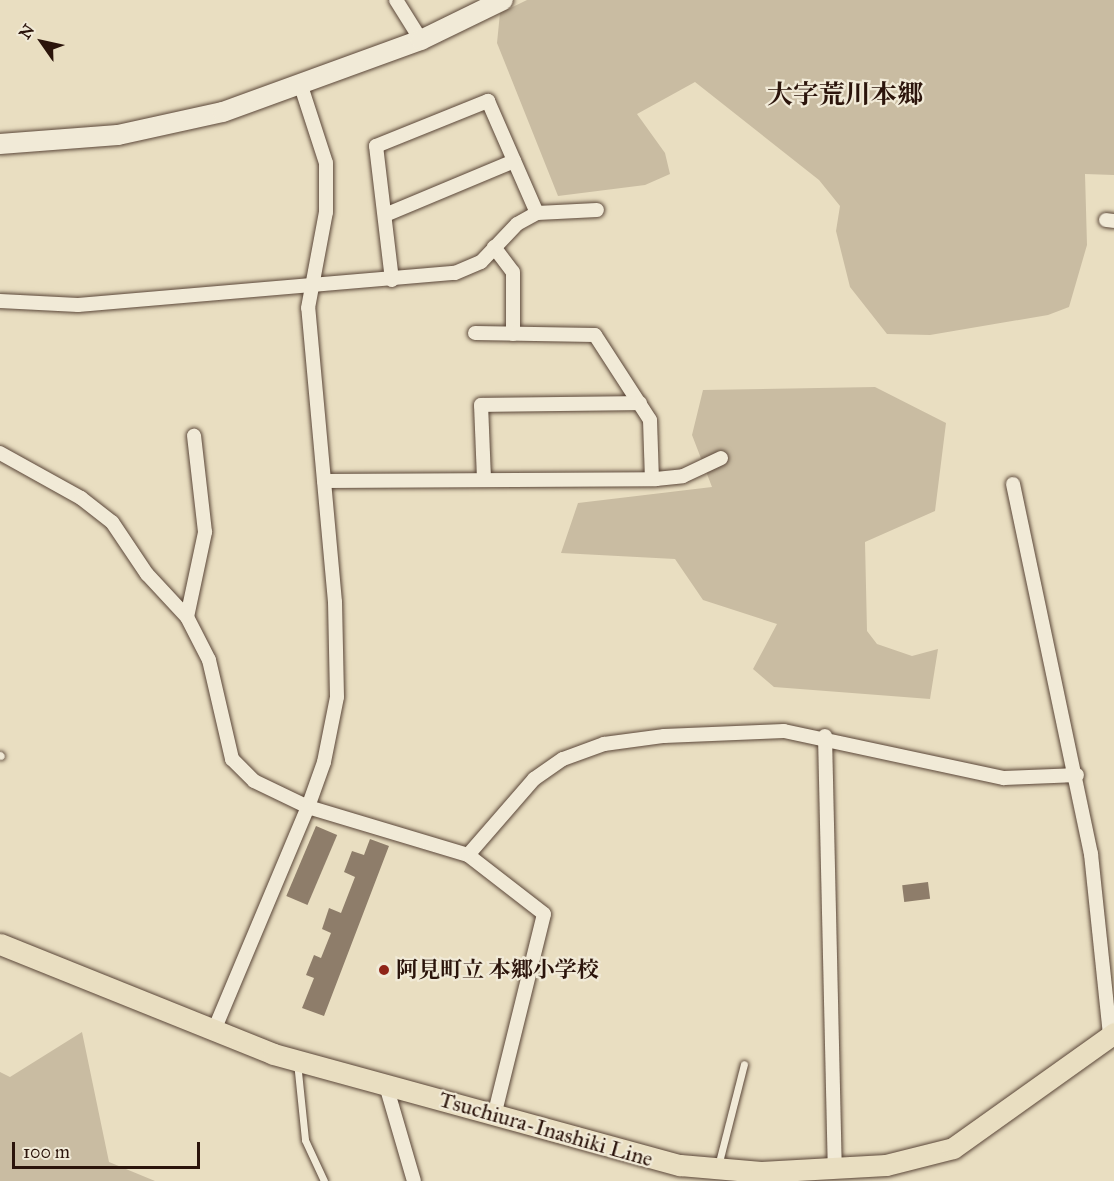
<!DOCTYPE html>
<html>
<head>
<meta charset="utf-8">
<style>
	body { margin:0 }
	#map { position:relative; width:1114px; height:1181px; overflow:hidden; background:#e9dec1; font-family:"IM FELL Great Primer","Noto Serif JP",serif }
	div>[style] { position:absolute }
	.green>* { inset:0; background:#c9bca2 }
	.building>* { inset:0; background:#8e7d6a; transform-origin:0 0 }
	.roads { filter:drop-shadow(0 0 2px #5a4638) drop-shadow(0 0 2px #5a4638) }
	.lane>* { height:7px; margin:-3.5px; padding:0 3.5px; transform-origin:3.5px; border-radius:3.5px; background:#f1ead7 }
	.street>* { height:14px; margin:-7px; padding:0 7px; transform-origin:7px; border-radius:7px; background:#f1ead7 }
	.secondary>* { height:20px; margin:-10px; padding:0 10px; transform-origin:10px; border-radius:10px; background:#f1ead7 }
	.primary>* { height:21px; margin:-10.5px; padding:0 10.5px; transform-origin:10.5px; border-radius:10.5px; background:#e9dec1 }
	.dots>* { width:16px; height:16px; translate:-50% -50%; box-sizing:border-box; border:3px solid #f1ead7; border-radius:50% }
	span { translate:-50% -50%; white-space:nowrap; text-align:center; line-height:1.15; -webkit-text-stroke:4.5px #f1ead7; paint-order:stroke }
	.poi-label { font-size:22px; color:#2b140b; font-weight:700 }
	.left { translate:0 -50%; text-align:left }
	.street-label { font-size:22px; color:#2b140b }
	.quarter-label { font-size:26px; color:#2b140b; font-weight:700 }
	.north { position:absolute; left:12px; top:12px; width:60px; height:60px; -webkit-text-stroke:4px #f1ead7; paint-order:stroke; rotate:304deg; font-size:16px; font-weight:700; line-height:24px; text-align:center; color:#2b140b }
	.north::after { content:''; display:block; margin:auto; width:21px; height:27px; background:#2b140b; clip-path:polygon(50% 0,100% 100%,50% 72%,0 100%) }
	.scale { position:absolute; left:12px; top:1142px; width:188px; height:27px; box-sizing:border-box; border:3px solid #2b140b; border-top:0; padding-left:8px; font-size:18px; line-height:21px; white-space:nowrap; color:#2b140b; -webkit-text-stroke:4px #f1ead7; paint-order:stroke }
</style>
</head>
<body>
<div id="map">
	<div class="green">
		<div style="clip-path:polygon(527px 0,1114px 0,1114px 175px,1085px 174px,1087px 245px,1069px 307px,1048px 315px,930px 335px,887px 334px,850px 287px,836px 231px,840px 206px,819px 180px,695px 82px,637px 114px,665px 153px,670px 174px,645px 185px,558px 196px,497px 43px,500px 13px)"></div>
		<div style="clip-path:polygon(875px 387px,946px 423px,935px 511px,865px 542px,867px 631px,877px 644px,912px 656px,938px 649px,930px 699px,774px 687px,753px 669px,777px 624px,703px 600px,675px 559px,561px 553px,578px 503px,712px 487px,692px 435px,703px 390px)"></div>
		<div style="clip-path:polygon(82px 1032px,109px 1162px,155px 1181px,0 1181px,0 1072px,10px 1077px)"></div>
	</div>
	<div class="building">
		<div style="left:316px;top:826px;width:23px;height:76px;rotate:23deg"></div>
		<div style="clip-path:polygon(370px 839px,389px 846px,324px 1016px,302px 1008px,314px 978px,306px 975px,314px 955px,321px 958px,331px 933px,322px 929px,329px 908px,341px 913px,355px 877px,344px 872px,352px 851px,364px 855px)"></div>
		<div style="left:928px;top:882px;width:17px;height:26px;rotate:83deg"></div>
	</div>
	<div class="roads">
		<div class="lane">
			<div style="left:0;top:755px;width:1px;rotate:45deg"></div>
			<div style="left:297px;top:1062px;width:78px;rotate:84.1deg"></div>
			<div style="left:305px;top:1140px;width:45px;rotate:65.1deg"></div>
			<div style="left:718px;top:1166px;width:105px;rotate:-75.7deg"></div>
		</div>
		<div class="street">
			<div style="left:396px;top:0;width:47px;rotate:58deg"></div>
			<div style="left:385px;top:215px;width:140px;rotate:-22.7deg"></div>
			<div style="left:1106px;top:220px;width:8px;rotate:7deg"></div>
			<div style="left:494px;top:247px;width:31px;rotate:53deg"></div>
			<div style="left:513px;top:272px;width:62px;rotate:90deg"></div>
			<div style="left:392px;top:280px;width:135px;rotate:-96.8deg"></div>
			<div style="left:376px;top:146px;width:121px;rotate:-21.9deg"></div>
			<div style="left:488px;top:101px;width:122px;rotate:66.4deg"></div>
			<div style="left:0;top:301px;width:78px;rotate:2.9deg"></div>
			<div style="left:78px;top:305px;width:378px;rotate:-4.9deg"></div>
			<div style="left:455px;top:273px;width:28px;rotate:-23deg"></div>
			<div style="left:481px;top:262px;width:52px;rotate:-46.5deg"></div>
			<div style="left:517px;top:224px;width:23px;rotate:-29deg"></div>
			<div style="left:537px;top:213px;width:60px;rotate:-2.9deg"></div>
			<div style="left:475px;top:333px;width:120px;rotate:1deg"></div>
			<div style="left:595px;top:335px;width:101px;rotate:57.1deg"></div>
			<div style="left:650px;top:420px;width:59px;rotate:88.1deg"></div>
			<div style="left:0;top:453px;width:93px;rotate:29.1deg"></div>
			<div style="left:81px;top:498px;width:39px;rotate:38deg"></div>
			<div style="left:112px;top:522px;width:63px;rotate:56.1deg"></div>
			<div style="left:147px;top:574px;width:59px;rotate:47.1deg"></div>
			<div style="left:187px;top:617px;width:48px;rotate:62.9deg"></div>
			<div style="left:209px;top:660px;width:102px;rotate:76.9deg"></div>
			<div style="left:232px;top:759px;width:31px;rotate:45deg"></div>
			<div style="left:254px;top:781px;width:60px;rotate:25.7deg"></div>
			<div style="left:308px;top:807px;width:167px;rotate:16.7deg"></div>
			<div style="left:468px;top:855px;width:96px;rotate:37.8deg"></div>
			<div style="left:544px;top:914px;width:208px;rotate:103.9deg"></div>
			<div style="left:484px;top:479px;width:74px;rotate:-92.3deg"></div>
			<div style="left:481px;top:405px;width:159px;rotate:-0.7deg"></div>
			<div style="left:324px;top:481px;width:332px;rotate:-0.3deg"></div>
			<div style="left:656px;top:479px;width:27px;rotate:-6deg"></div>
			<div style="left:683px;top:476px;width:42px;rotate:-25.3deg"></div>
			<div style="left:1013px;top:484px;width:378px;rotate:78.1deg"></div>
			<div style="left:1091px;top:854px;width:182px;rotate:84deg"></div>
			<div style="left:187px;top:617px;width:87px;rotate:-78deg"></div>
			<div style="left:205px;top:532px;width:97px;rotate:-96.5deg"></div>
			<div style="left:825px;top:736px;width:432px;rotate:88.7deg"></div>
			<div style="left:468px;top:855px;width:101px;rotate:-49deg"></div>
			<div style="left:534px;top:779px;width:35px;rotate:-35deg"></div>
			<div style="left:563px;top:759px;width:44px;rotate:-20.1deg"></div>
			<div style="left:604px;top:744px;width:61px;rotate:-7.6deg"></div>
			<div style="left:664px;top:736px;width:120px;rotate:-2.4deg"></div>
			<div style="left:784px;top:731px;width:225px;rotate:12.1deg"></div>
			<div style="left:1004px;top:778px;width:73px;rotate:-2.4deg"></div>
			<div style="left:215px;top:1028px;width:240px;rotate:-67.2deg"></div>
			<div style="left:308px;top:807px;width:48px;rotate:-70.4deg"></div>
			<div style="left:324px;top:762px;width:66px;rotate:-78.7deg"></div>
			<div style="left:337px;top:697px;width:95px;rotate:-91.2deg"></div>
			<div style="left:335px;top:602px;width:295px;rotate:-95.2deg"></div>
			<div style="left:308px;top:308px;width:98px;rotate:-79.4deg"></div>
			<div style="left:326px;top:212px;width:49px;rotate:-90deg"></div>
			<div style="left:326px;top:163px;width:81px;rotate:-108deg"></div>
			<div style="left:385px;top:1082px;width:103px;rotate:73.7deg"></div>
		</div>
		<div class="secondary">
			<div style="left:0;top:144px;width:118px;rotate:-4.4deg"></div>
			<div style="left:118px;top:135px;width:107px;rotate:-12.4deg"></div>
			<div style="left:223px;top:112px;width:211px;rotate:-20deg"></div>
			<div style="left:421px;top:40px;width:91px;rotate:-26deg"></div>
		</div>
		<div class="primary">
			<div style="left:0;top:944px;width:294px;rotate:21.9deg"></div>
			<div style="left:273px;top:1054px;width:422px;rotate:15.3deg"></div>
			<div style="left:680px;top:1165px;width:81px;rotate:4.9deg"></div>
			<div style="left:761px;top:1172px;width:125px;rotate:-3.2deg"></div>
			<div style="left:886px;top:1165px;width:69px;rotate:-14.2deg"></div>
			<div style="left:953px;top:1148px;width:198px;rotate:-35.5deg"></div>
		</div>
	</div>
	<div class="dots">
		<div style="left:384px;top:970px;background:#8f2418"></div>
	</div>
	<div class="poi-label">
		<span class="left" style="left:396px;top:970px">阿見町立 本郷小学校</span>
	</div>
	<div class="street-label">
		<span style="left:546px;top:1129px;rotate:16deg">Tsuchiura-Inashiki Line</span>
	</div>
	<div class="quarter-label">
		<span style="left:845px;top:95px">大字荒川本郷</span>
	</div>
	<div class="north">N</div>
	<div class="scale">100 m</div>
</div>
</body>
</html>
